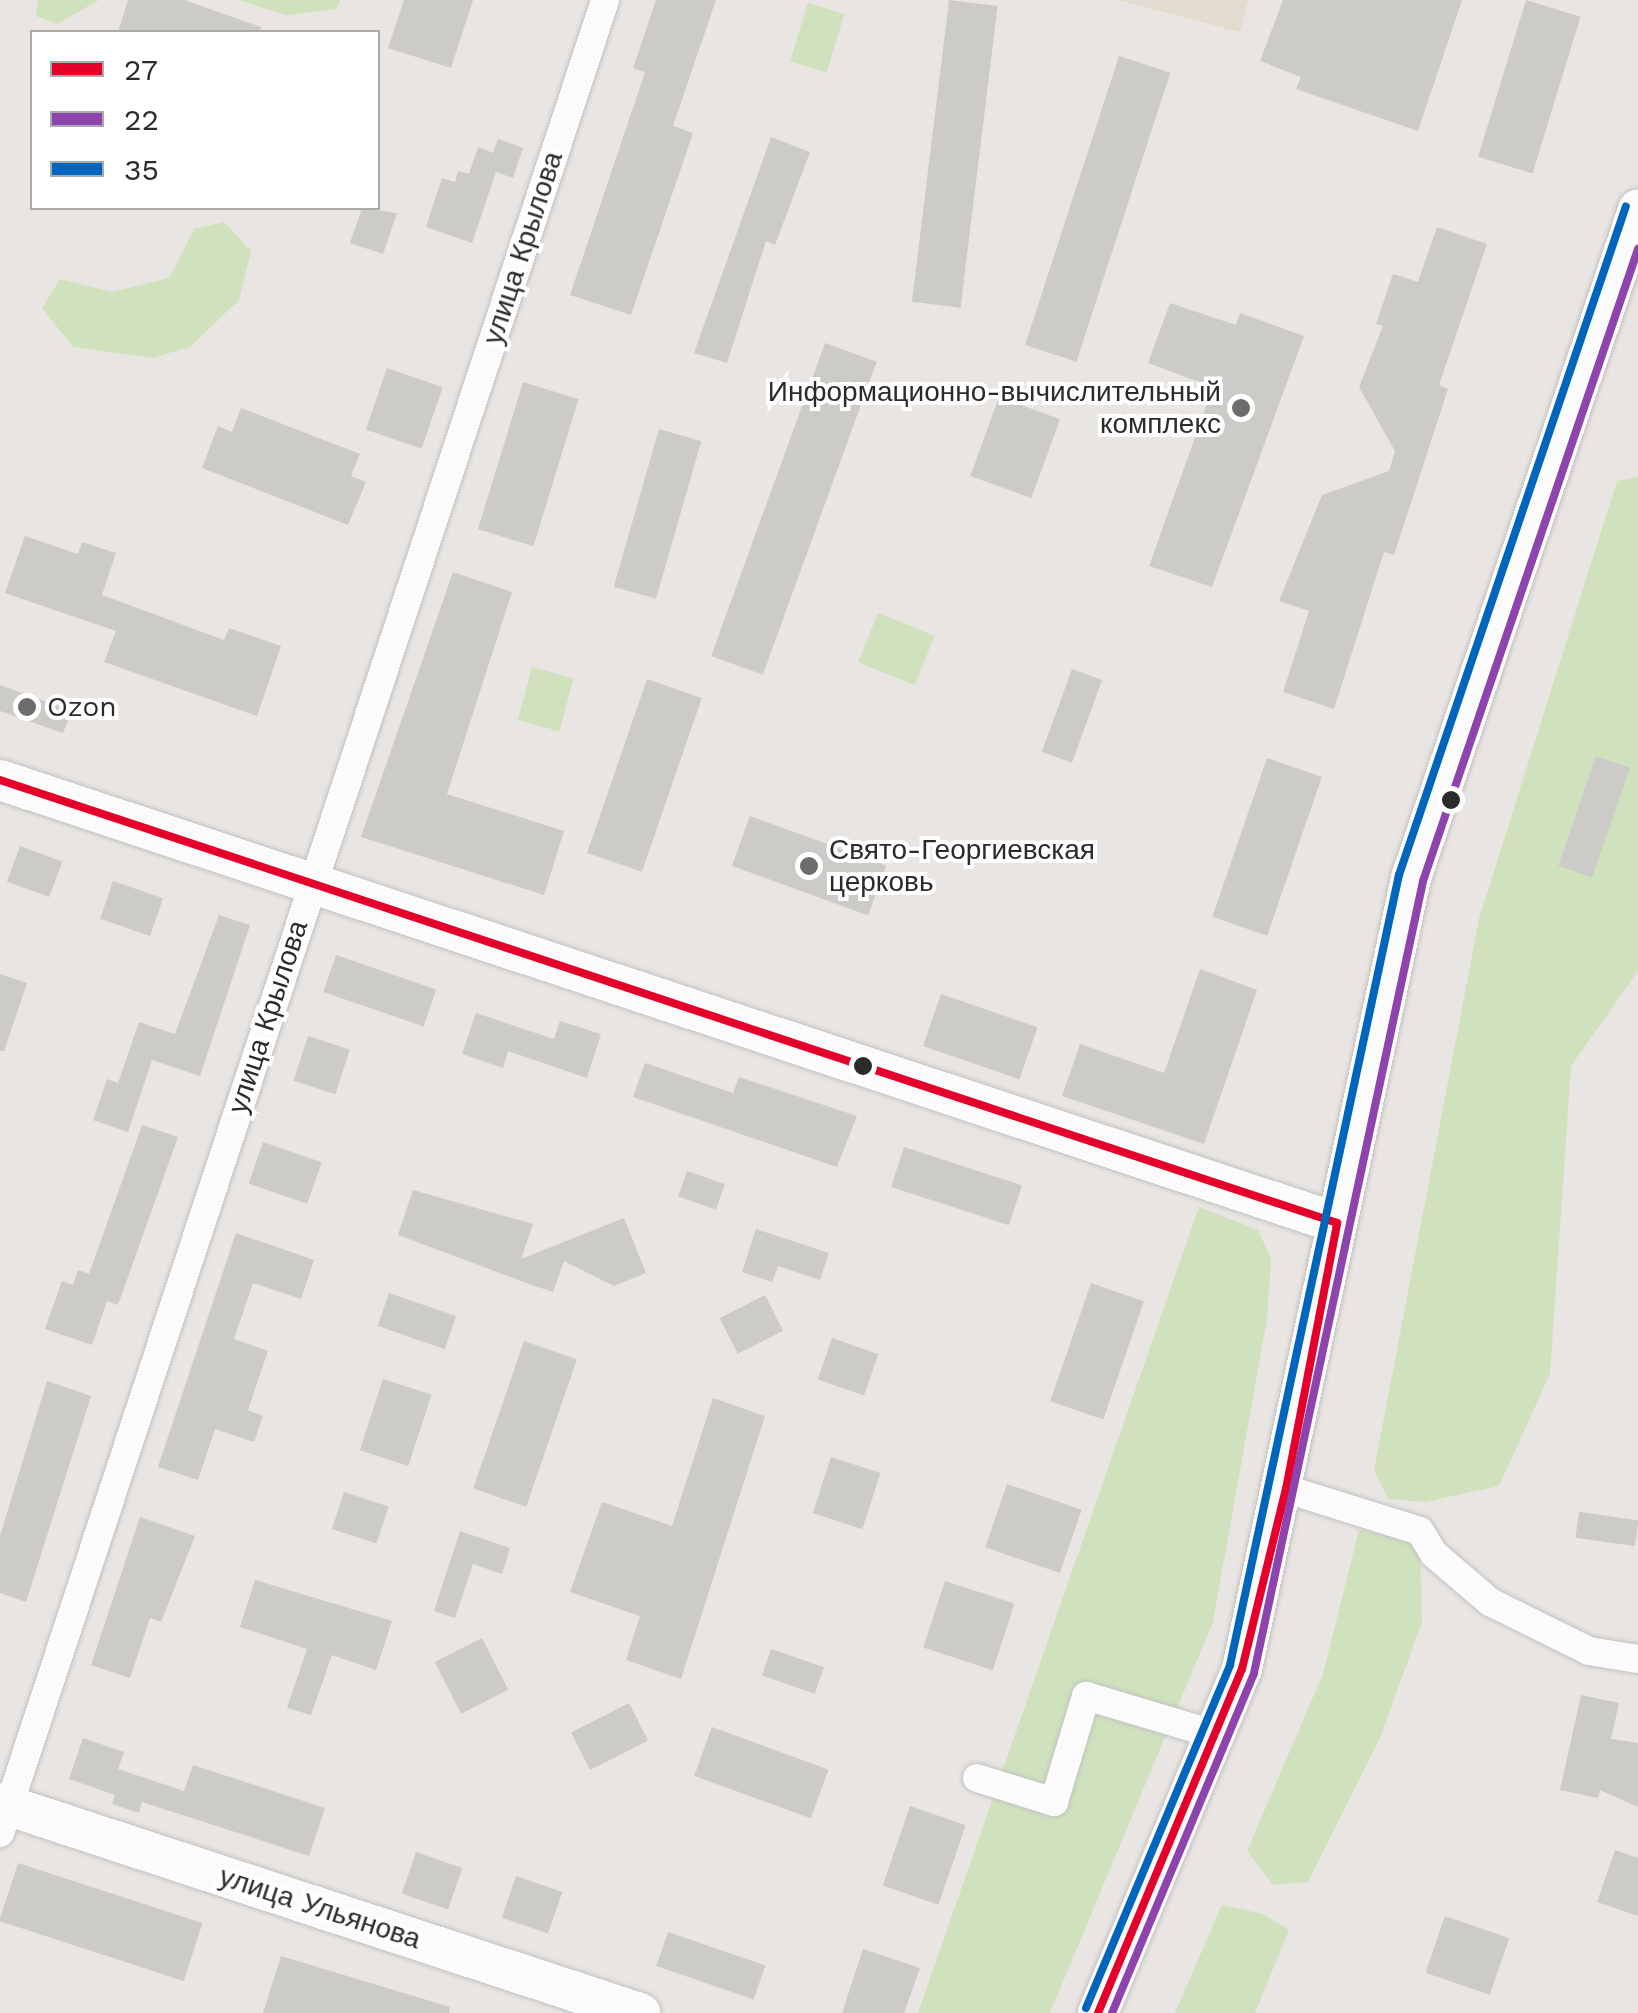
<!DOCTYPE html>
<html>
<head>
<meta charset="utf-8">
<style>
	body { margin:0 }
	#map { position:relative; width:1638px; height:2013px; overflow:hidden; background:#e8e5e2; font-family:"Work Sans",sans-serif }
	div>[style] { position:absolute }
	.education>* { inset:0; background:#e2dbd0 }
	.green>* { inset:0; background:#cfe2bd; transform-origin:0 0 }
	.building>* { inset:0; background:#cdcbc8; transform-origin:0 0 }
	.roads { filter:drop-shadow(0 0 2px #c2c2c2) drop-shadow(0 0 2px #c2c2c2) }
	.street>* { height:28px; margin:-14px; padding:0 14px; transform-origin:14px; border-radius:14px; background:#fcfbfb }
	.secondary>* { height:40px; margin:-20px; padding:0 20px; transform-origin:20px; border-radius:20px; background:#fcfbfb }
	.bus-1>* { height:8px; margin:-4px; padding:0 4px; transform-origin:4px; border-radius:4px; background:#e4002b }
	.bus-2>* { height:8px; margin:-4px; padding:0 4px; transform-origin:4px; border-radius:4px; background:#8e44ad }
	.bus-3>* { height:8px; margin:-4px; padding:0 4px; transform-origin:4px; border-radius:4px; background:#0065bd }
	.dots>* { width:28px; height:28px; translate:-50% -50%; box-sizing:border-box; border:5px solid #fff; border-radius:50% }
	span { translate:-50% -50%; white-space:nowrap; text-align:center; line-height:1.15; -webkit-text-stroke:8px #fff; paint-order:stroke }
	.street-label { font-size:28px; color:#2b2b2b }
	.poi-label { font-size:28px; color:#2b2b2b }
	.right { translate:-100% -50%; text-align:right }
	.left { translate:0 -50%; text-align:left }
	.legend { position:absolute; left:30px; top:30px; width:350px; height:180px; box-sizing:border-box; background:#fff; border:2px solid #aaa; margin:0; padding:12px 18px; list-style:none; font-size:30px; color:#2b2b2b }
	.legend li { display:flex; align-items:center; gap:20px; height:50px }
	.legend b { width:50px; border:2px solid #aaa }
</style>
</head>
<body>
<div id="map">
	<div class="education">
		<div style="clip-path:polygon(1118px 0,1248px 0,1240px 32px)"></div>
	</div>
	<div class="green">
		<div style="clip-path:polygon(38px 0,99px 0,57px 24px,36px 16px)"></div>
		<div style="clip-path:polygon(238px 0,340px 0,337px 9px,286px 15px)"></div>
		<div style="left:808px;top:3px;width:38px;height:61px;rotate:17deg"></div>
		<div style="clip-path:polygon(224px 222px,251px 251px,239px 300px,190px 347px,152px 358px,73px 347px,42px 308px,60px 279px,112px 292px,169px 278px,194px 229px)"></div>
		<div style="clip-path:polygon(1638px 477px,1638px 971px,1571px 1066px,1550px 1374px,1499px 1486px,1425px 1502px,1388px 1499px,1374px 1470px,1479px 919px,1617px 481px)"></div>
		<div style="left:878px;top:613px;width:61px;height:53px;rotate:22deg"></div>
		<div style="left:532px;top:667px;width:43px;height:55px;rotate:15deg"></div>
		<div style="clip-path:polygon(1199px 1207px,1258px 1230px,1271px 1259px,1267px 1319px,1213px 1622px,1050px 2013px,918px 2013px)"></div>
		<div style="clip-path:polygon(1359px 1530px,1420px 1544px,1422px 1622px,1380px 1738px,1308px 1882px,1273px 1885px,1247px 1851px,1323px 1674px)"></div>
		<div style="clip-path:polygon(1222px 1905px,1263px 1914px,1289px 1930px,1255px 2013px,1175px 2013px)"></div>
	</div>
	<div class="building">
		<div style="clip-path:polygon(128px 0,184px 0,261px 27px,260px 32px,118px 32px)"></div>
		<div style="clip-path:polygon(404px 0,473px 0,451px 68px,388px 48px)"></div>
		<div style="clip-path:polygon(656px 0,716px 0,673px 126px,693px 133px,631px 315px,570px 295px,645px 72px,633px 68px)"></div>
		<div style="left:949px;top:0;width:49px;height:304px;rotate:7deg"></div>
		<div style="clip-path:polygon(1283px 0,1462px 0,1418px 131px,1296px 89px,1301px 77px,1260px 61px)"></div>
		<div style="left:1526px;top:0;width:57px;height:164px;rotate:17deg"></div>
		<div style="left:1119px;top:56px;width:54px;height:304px;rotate:18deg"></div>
		<div style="clip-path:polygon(771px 137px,810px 152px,775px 245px,766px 241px,727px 363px,694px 353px)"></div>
		<div style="clip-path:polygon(498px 139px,523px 148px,513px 178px,496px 172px,472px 243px,426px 227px,442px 178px,455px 182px,458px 171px,469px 174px,478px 147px,493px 153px)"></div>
		<div style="clip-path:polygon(362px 208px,397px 213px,383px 254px,350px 243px)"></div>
		<div style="clip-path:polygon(1437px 227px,1487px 244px,1439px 385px,1448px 389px,1394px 555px,1384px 552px,1334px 709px,1283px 692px,1309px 611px,1279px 601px,1322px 495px,1389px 471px,1395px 451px,1359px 387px,1383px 326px,1376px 324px,1393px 274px,1418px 282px)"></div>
		<div style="clip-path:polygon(1170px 303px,1236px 325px,1240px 313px,1304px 336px,1212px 587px,1149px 566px,1213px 387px,1148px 363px)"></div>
		<div style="left:825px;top:343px;width:55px;height:333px;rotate:20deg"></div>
		<div style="left:387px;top:368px;width:59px;height:65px;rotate:19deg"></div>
		<div style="left:523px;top:382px;width:58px;height:154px;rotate:17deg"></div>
		<div style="left:999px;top:397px;width:65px;height:84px;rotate:20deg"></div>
		<div style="clip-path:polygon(241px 408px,360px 454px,351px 476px,366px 482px,348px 525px,202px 468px,218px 426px,232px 432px)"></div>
		<div style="left:659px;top:429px;width:44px;height:164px;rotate:16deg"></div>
		<div style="clip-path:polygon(25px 536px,78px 554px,82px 542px,116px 553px,102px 595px,224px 640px,229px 628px,281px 646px,257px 716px,104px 662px,116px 631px,5px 593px)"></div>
		<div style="clip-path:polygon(453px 572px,512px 592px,447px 794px,564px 831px,544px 895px,361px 837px)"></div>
		<div style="left:1072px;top:669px;width:32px;height:88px;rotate:20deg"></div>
		<div style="left:647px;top:679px;width:58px;height:184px;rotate:19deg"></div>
		<div style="clip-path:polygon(0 685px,72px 711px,63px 733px,0 711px)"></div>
		<div style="left:1596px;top:756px;width:36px;height:116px;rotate:19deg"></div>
		<div style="left:1267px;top:758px;width:58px;height:168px;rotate:19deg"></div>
		<div style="left:750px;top:816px;width:145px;height:53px;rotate:20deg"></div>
		<div style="left:20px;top:846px;width:45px;height:38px;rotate:20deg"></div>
		<div style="left:113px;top:881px;width:53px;height:40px;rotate:19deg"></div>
		<div style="clip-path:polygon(219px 915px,250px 925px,200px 1076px,152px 1060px,128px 1132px,93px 1120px,107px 1079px,118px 1083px,139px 1022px,175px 1034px)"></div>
		<div style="left:336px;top:955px;width:106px;height:39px;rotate:19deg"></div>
		<div style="clip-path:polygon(1200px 969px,1257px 990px,1204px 1144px,1062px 1096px,1080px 1044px,1164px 1073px)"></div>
		<div style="clip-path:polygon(0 974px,27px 983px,4px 1051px,0 1051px)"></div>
		<div style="left:941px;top:994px;width:102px;height:55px;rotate:19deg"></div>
		<div style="clip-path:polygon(476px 1013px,554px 1039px,560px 1021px,601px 1034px,587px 1078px,508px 1051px,503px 1068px,462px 1054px)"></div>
		<div style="left:308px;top:1036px;width:44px;height:47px;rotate:18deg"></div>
		<div style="clip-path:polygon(645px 1063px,733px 1093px,739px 1077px,857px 1116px,837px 1167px,633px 1097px)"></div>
		<div style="clip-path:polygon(142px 1125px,178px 1137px,118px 1305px,107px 1301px,92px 1345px,45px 1329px,62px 1281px,73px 1285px,78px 1270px,89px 1274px)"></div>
		<div style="left:263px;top:1142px;width:62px;height:44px;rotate:19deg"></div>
		<div style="left:904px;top:1147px;width:124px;height:42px;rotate:18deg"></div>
		<div style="left:687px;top:1171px;width:40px;height:27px;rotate:19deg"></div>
		<div style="clip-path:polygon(413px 1190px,533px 1224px,521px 1259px,624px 1218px,646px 1273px,614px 1286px,564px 1261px,553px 1292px,529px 1284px,398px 1235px)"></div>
		<div style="clip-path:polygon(756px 1229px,829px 1253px,820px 1280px,778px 1266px,772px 1282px,742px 1272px)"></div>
		<div style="clip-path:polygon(236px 1233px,314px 1260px,301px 1299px,253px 1283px,234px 1339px,268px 1351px,248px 1410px,263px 1416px,254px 1442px,215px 1429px,198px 1480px,158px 1467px)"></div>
		<div style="left:1091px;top:1283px;width:56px;height:125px;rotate:19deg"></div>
		<div style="left:389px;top:1293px;width:71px;height:35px;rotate:19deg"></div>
		<div style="left:765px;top:1295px;width:40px;height:51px;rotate:63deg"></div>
		<div style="left:832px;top:1338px;width:49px;height:44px;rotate:19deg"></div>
		<div style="left:524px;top:1341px;width:56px;height:156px;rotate:19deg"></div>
		<div style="left:383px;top:1379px;width:51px;height:75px;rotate:18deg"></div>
		<div style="clip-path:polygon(47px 1381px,91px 1396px,26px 1602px,0 1593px,0 1536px)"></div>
		<div style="clip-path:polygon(713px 1398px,765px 1416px,681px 1679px,626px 1660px,640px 1616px,570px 1592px,602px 1502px,672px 1526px)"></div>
		<div style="left:831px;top:1457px;width:52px;height:59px;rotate:18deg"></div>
		<div style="left:1007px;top:1484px;width:79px;height:67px;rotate:19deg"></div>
		<div style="left:344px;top:1492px;width:47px;height:39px;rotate:18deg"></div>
		<div style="left:1579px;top:1512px;width:60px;height:26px;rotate:8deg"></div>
		<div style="clip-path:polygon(140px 1517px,195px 1536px,161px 1622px,150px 1618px,130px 1678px,91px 1665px)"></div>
		<div style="clip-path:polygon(460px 1531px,510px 1548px,502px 1574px,473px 1564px,455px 1618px,434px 1611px)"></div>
		<div style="clip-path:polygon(255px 1580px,392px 1621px,376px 1670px,332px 1655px,311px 1715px,287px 1708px,307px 1649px,240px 1627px)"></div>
		<div style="left:945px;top:1581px;width:73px;height:70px;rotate:18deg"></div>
		<div style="left:482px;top:1638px;width:58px;height:53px;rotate:63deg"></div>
		<div style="left:771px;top:1649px;width:56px;height:28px;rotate:19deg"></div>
		<div style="clip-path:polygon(1581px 1695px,1619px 1703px,1611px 1739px,1638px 1743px,1638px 1807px,1600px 1790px,1598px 1798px,1560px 1790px)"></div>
		<div style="left:629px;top:1703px;width:42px;height:65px;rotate:63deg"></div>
		<div style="left:712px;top:1727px;width:124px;height:52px;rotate:20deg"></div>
		<div style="clip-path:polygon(83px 1738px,124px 1752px,118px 1769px,184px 1791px,193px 1765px,325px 1808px,309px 1856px,142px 1802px,139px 1813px,112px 1804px,115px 1795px,69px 1779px)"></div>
		<div style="left:910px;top:1806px;width:59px;height:84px;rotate:19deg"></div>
		<div style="clip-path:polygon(1615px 1850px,1638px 1858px,1638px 1916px,1597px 1902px)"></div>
		<div style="left:416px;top:1852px;width:49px;height:44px;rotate:19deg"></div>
		<div style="left:18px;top:1863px;width:194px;height:61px;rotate:18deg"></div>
		<div style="left:516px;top:1876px;width:49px;height:44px;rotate:19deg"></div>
		<div style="left:1445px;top:1916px;width:68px;height:60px;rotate:19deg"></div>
		<div style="left:668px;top:1932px;width:103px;height:36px;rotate:19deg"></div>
		<div style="clip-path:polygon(863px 1949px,920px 1968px,904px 2013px,842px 2013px)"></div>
		<div style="clip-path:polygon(281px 1956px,450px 2007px,449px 2013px,263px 2013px)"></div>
	</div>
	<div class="roads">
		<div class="street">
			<div style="left:1286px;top:1489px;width:140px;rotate:17.4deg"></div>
			<div style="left:1420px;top:1531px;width:27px;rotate:59deg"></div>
			<div style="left:1434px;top:1554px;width:74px;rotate:40.6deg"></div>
			<div style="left:1490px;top:1602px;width:110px;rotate:26.3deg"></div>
			<div style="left:1589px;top:1651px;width:50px;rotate:9.3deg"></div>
			<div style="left:977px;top:1778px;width:81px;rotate:17.3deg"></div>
			<div style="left:1054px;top:1802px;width:111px;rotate:-73.2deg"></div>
			<div style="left:1086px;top:1696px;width:137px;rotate:16.6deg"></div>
			<div style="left:0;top:1833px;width:1930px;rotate:-71.73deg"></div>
		</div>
		<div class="secondary">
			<div style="left:0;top:780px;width:1408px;rotate:18.33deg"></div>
			<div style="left:0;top:1803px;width:674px;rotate:18.17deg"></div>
			<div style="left:1098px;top:2013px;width:373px;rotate:-67.3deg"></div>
			<div style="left:1242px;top:1669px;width:809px;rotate:-77.94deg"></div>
			<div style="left:1411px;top:878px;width:706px;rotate:-71.23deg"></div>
		</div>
	</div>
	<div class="bus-1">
		<div style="left:0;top:780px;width:1408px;rotate:18.33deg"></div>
		<div style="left:1098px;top:2013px;width:373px;rotate:-67.3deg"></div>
		<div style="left:1242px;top:1669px;width:185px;rotate:-76.3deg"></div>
		<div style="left:1286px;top:1489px;width:271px;rotate:-79.1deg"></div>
	</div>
	<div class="bus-2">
		<div style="left:1112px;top:2013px;width:368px;rotate:-67.3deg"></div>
		<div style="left:1254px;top:1673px;width:810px;rotate:-77.95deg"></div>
		<div style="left:1423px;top:881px;width:668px;rotate:-71.21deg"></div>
	</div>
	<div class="bus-3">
		<div style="left:1086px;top:2008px;width:372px;rotate:-67.2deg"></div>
		<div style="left:1230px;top:1665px;width:808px;rotate:-77.93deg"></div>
		<div style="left:1399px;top:875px;width:706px;rotate:-71.26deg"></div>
	</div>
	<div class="dots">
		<div style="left:1241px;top:408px;background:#6d6c6b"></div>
		<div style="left:27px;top:707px;background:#6d6c6b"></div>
		<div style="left:1451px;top:800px;background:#2b2b2b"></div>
		<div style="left:809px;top:866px;background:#6d6c6b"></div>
		<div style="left:863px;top:1066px;background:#2b2b2b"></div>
	</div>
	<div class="street-label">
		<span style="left:523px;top:248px;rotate:-72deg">улица Крылова</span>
		<span style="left:268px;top:1017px;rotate:-72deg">улица Крылова</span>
		<span style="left:320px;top:1908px;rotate:18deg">улица Ульянова</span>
	</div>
	<div class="poi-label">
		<span class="right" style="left:1221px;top:408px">Информационно-вычислительный<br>комплекс</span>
		<span class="left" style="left:47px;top:707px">Ozon</span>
		<span class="left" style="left:829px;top:866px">Свято-Георгиевская<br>церковь</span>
	</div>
	<ul class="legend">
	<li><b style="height:12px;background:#e4002b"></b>27</li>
	<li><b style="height:12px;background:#8e44ad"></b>22</li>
	<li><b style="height:12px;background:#0065bd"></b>35</li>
	</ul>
</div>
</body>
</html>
